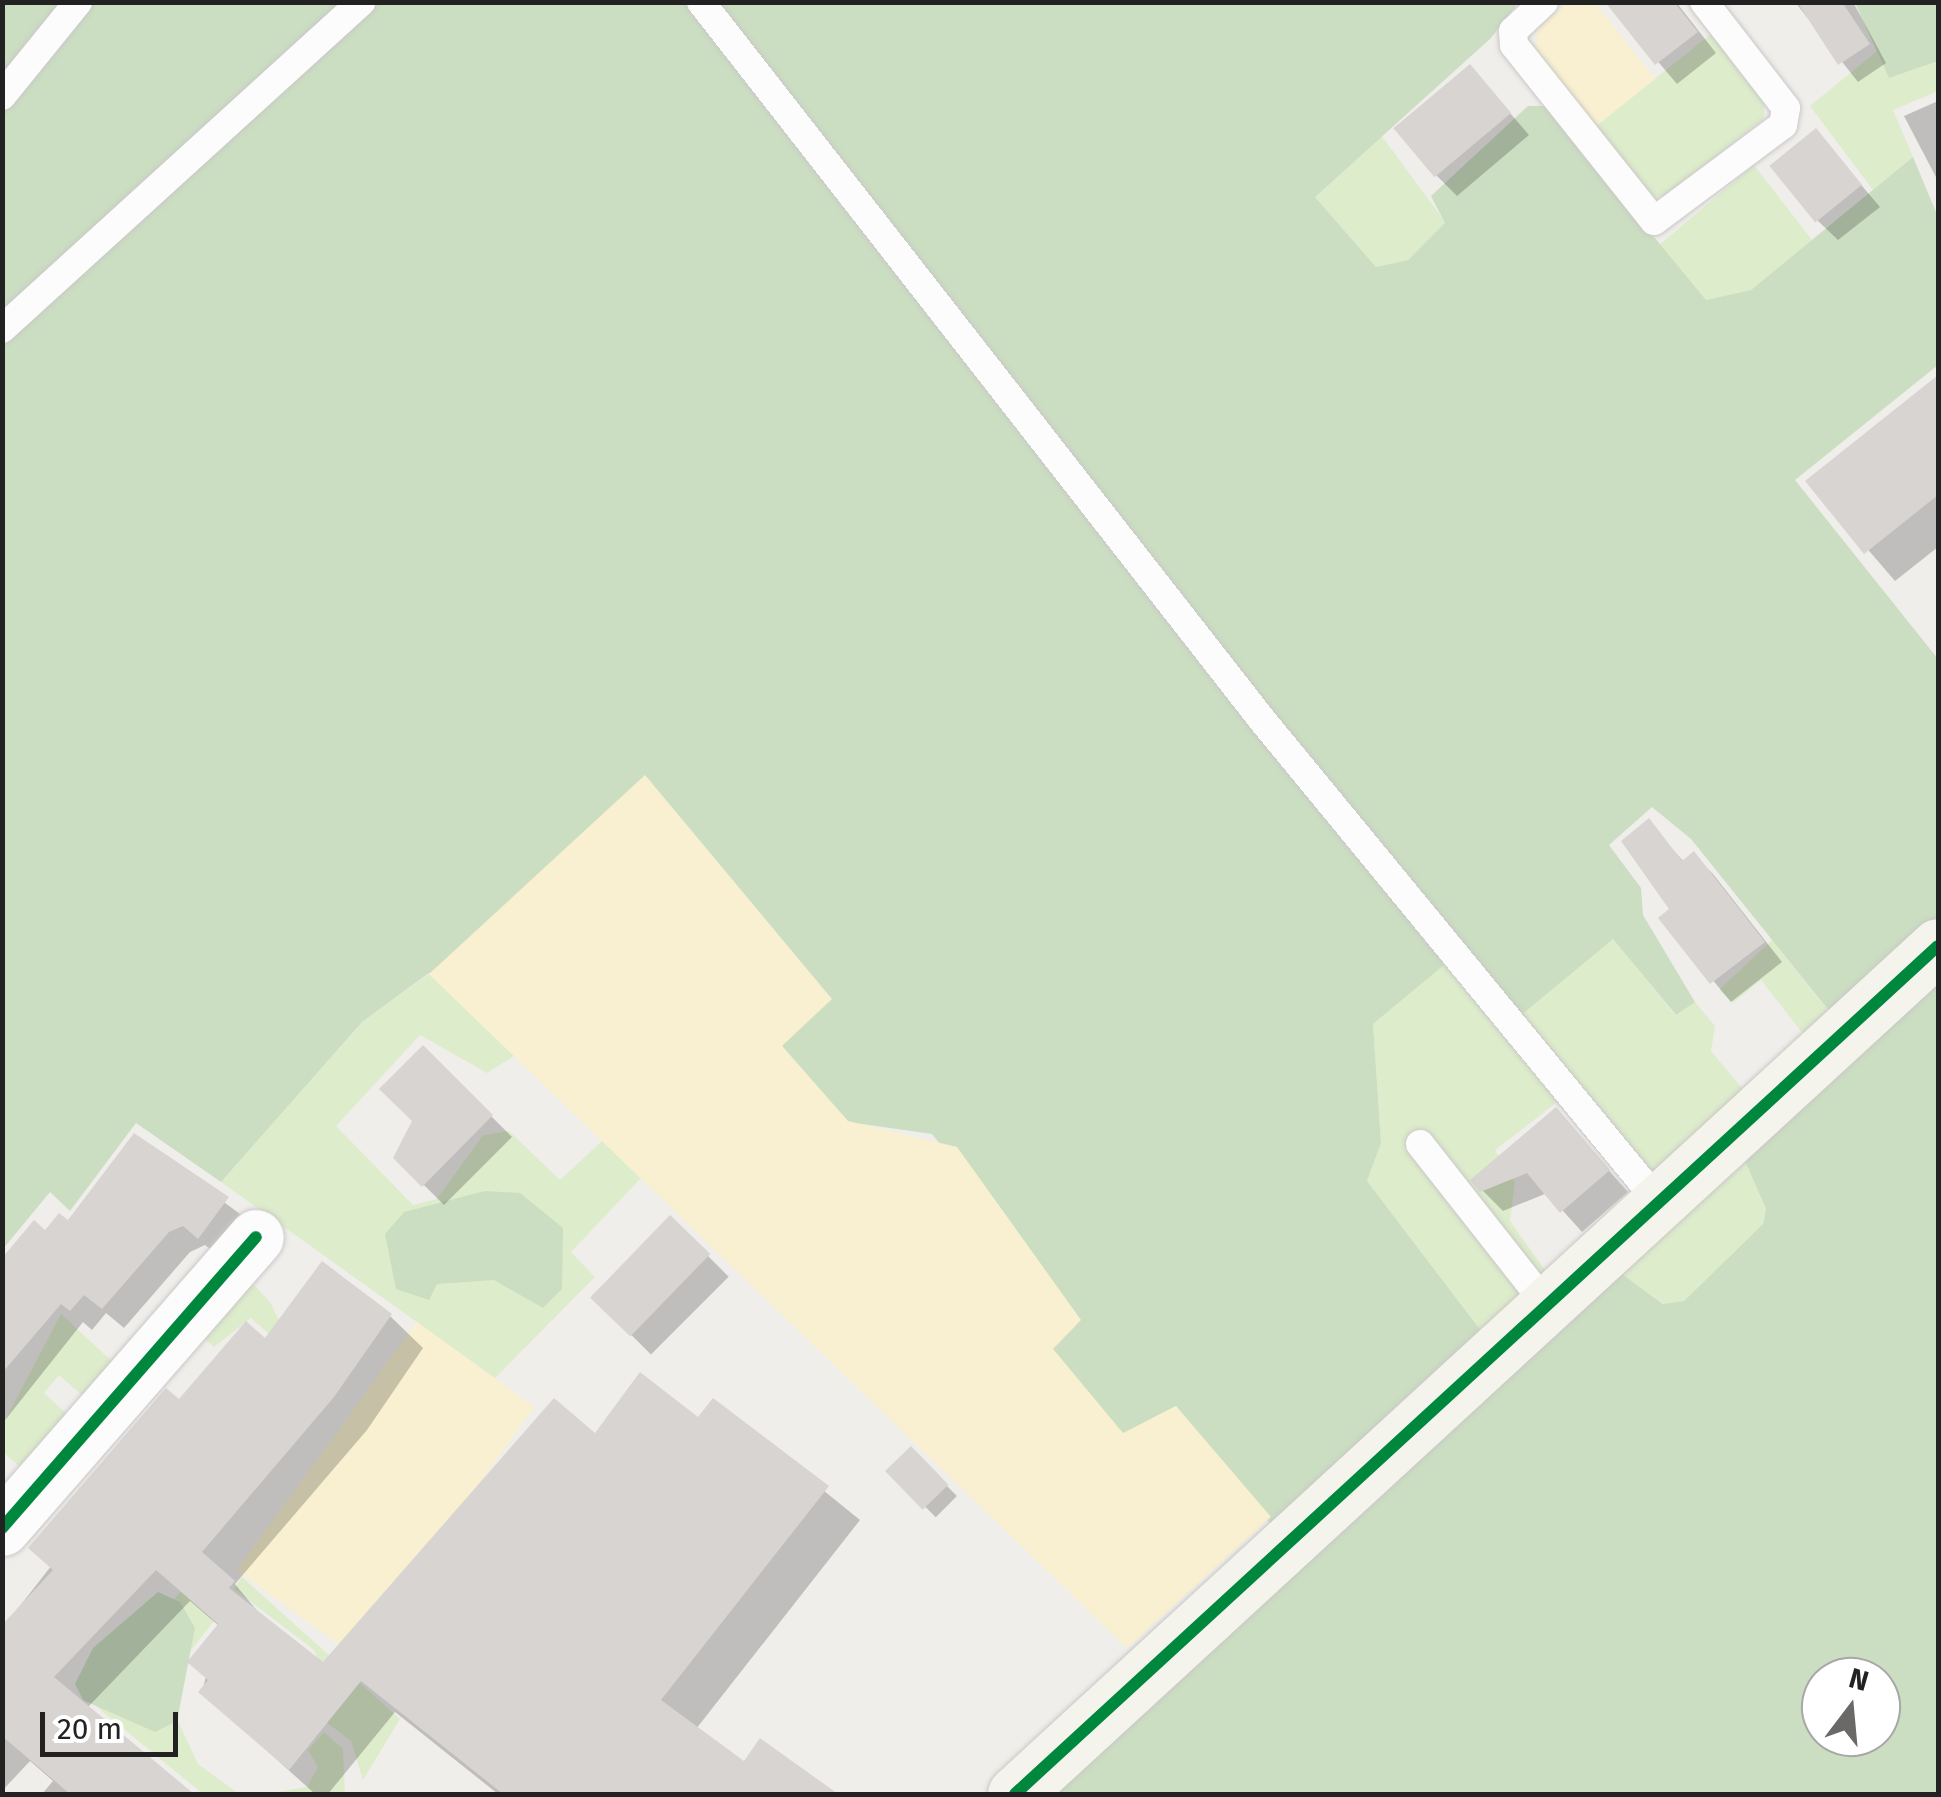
<!DOCTYPE html>
<html>
<head>
<meta charset="utf-8">
<style>
	body { margin:0 }
	#map { position:relative; width:1941px; height:1797px; overflow:hidden; background:#f0eeeb; font-family:"Fira Sans",sans-serif }
	div>[style] { position:absolute }
	.grass>* { inset:0; background:#ddeccb }
	.forest>* { inset:0; background:#cbdec1 }
	.sand>* { inset:0; background:#f8f0d0; transform-origin:0 0 }
	.shadow>* { inset:0; background:#0003; transform-origin:0 0 }
	.building>* { inset:0; background:#d7d4d2; transform-origin:0 0 }
	.roads { filter:drop-shadow(0 0 2px #c9c8c7) drop-shadow(0 0 2px #c9c8c7) }
	.lane>* { height:28px; margin:-14px; padding:0 14px; transform-origin:14px; border-radius:14px; background:#fdfcfc }
	.street>* { height:55px; margin:-27.5px; padding:0 27.5px; transform-origin:27.5px; border-radius:27.5px; background:#fdfcfc }
	.secondary>* { height:55px; margin:-27.5px; padding:0 27.5px; transform-origin:27.5px; border-radius:27.5px; background:#f4f4ed }
	.cycleway>* { height:12px; margin:-6px; padding:0 6px; transform-origin:6px; border-radius:6px; background:#00873e }
	span { translate:-50% -50%; white-space:nowrap; text-align:center; line-height:1.15; -webkit-text-stroke:8px #fff; paint-order:stroke }
	.frame { position:absolute; inset:0; border:5px solid #222; pointer-events:none }
	.north { position:absolute; left:1801px; top:1657px; width:100px; height:100px; box-sizing:border-box; background:#fff; border:2px solid #a7a7a7; border-radius:50%; rotate:16deg; font-size:28px; font-weight:700; line-height:40px; text-align:center; color:#222 }
	.north::after { content:''; display:block; margin:auto; width:35px; height:45px; background:#6a6968; clip-path:polygon(50% 0,100% 100%,50% 72%,0 100%) }
	.scale { position:absolute; left:40px; top:1712px; width:138px; height:45px; box-sizing:border-box; border:5px solid #222; border-top:0; padding-left:12px; font-size:30px; line-height:35px; white-space:nowrap; color:#222; -webkit-text-stroke:8px #fff; paint-order:stroke }
</style>
</head>
<body>
<div id="map">
	<div class="grass">
		<div style="clip-path:polygon(1711px 34px,1764px 99px,1764px 119px,1666px 196px,1652px 197px,1596px 126px)"></div>
		<div style="clip-path:polygon(1877px 51px,1889px 78px,1938px 61px,1938px 91px,1893px 110px,1913px 157px,1873px 190px,1810px 106px)"></div>
		<div style="clip-path:polygon(1381px 135px,1446px 223px,1408px 260px,1376px 267px,1314px 196px)"></div>
		<div style="clip-path:polygon(1754px 165px,1812px 240px,1751px 290px,1706px 300px,1659px 245px)"></div>
		<div style="clip-path:polygon(1613px 938px,1675px 1015px,1695px 1002px,1715px 1026px,1711px 1051px,1752px 1100px,1650px 1173px,1520px 1016px)"></div>
		<div style="clip-path:polygon(1772px 940px,1834px 1018px,1808px 1040px,1761px 980px,1733px 1003px,1719px 990px)"></div>
		<div style="clip-path:polygon(1448px 961px,1560px 1100px,1495px 1150px,1515px 1183px,1510px 1221px,1553px 1281px,1543px 1289px,1420px 1132px,1406px 1144px,1530px 1303px,1488px 1340px,1367px 1181px,1381px 1143px,1373px 1024px)"></div>
		<div style="clip-path:polygon(429px 974px,514px 1056px,487px 1073px,420px 1035px,336px 1126px,413px 1205px,437px 1199px,483px 1135px,509px 1131px,560px 1180px,602px 1141px,641px 1178px,571px 1252px,595px 1277px,495px 1378px,221px 1182px,362px 1022px)"></div>
		<div style="clip-path:polygon(1739px 1147px,1766px 1209px,1763px 1224px,1684px 1301px,1664px 1304px,1610px 1265px)"></div>
		<div style="clip-path:polygon(231px 1280px,254px 1285px,270px 1302px,299px 1360px,251px 1318px,214px 1347px,190px 1325px)"></div>
		<div style="clip-path:polygon(61px 1314px,114px 1363px,84px 1397px,59px 1375px,44px 1393px,68px 1415px,24px 1470px,3px 1452px,3px 1424px)"></div>
		<div style="clip-path:polygon(242px 1577px,400px 1719px,363px 1780px,351px 1741px,310px 1710px,321px 1667px,314px 1650px,234px 1589px)"></div>
		<div style="clip-path:polygon(181px 1591px,214px 1621px,186px 1657px,178px 1721px,198px 1764px,239px 1794px,261px 1794px,203px 1794px,91px 1702px)"></div>
		<div style="clip-path:polygon(324px 1732px,343px 1749px,345px 1794px,264px 1794px,307px 1787px,318px 1767px,308px 1750px)"></div>
	</div>
	<div class="forest">
		<div style="clip-path:polygon(evenodd,3px 3px,1518px 3px,1491px 38px,1315px 197px,1376px 267px,1408px 260px,1445px 223px,1431px 196px,1528px 106px,1546px 106px,1706px 300px,1751px 290px,1913px 157px,1938px 217px,1938px 365px,1795px 480px,1938px 659px,1938px 1794px,1046px 1794px,1299px 1560px,1176px 1406px,1123px 1434px,1052px 1348px,1080px 1320px,932px 1134px,848px 1122px,781px 1045px,831px 999px,429px 973px,362px 1022px,221px 1182px,136px 1123px,70px 1211px,50px 1192px,3px 1249px,3px 3px,1652px 807px,1691px 839px,1854px 1042px,1739px 1147px,1766px 1209px,1763px 1224px,1684px 1301px,1663px 1304px,1610px 1265px,1488px 1340px,1367px 1181px,1381px 1143px,1373px 1024px,1462px 950px,1520px 1016px,1613px 939px,1676px 1015px,1695px 1002px,1643px 915px,1641px 888px,1609px 845px,1652px 807px,3px 3px,1821px 1677px,1881px 1677px,1881px 1737px,1821px 1737px,1821px 1677px)"></div>
		<div style="clip-path:polygon(1855px 3px,1938px 3px,1938px 61px,1889px 78px)"></div>
		<div style="clip-path:polygon(485px 1191px,520px 1193px,563px 1228px,562px 1289px,543px 1308px,494px 1280px,437px 1284px,429px 1300px,396px 1289px,385px 1234px,404px 1212px)"></div>
		<div style="clip-path:polygon(158px 1592px,180px 1602px,195px 1628px,177px 1721px,155px 1732px,83px 1700px,75px 1684px,93px 1648px)"></div>
	</div>
	<div class="sand">
		<div style="clip-path:polygon(1567px 3px,1595px 3px,1655px 79px,1596px 126px,1536px 50px,1538px 29px)"></div>
		<div style="clip-path:polygon(645px 775px,832px 999px,782px 1046px,848px 1121px,957px 1147px,1081px 1320px,1053px 1349px,1123px 1433px,1176px 1406px,1271px 1517px,1127px 1648px,429px 974px)"></div>
		<div style="left:417px;top:1322px;width:145px;height:307px;rotate:36deg"></div>
	</div>
	<div class="shadow">
		<div style="clip-path:polygon(1676px 2px,1716px 53px,1677px 84px,1609px 4px)"></div>
		<div style="clip-path:polygon(1795px 2px,1853px 2px,1886px 63px,1858px 82px)"></div>
		<div style="clip-path:polygon(1470px 67px,1529px 135px,1457px 196px,1436px 175px)"></div>
		<div style="clip-path:polygon(1938px 101px,1938px 181px,1904px 116px)"></div>
		<div style="clip-path:polygon(1816px 132px,1880px 207px,1838px 240px,1817px 220px)"></div>
		<div style="clip-path:polygon(1938px 378px,1938px 547px,1895px 581px,1809px 481px)"></div>
		<div style="clip-path:polygon(1648px 822px,1684px 862px,1694px 855px,1713px 874px,1782px 962px,1731px 1002px,1661px 918px,1673px 910px)"></div>
		<div style="clip-path:polygon(423px 1048px,512px 1137px,444px 1205px,396px 1157px,415px 1121px)"></div>
		<div style="clip-path:polygon(1556px 1111px,1628px 1192px,1582px 1232px,1547px 1193px,1503px 1211px,1482px 1190px)"></div>
		<div style="clip-path:polygon(135px 1136px,248px 1220px,220px 1257px,205px 1245px,190px 1252px,124px 1328px,106px 1313px,92px 1330px,83px 1322px,2px 1424px,2px 1263px,68px 1224px)"></div>
		<div style="left:670px;top:1218px;width:83px;height:110px;rotate:45deg"></div>
		<div style="clip-path:polygon(390px 1316px,423px 1348px,367px 1430px,235px 1584px,263px 1618px,323px 1665px,596px 1437px,699px 1420px,713px 1401px,860px 1520px,696px 1729px,744px 1765px,831px 1794px,498px 1794px,395px 1712px,328px 1794px,315px 1794px,202px 1692px,219px 1626px,190px 1601px,87px 1708px,190px 1794px,42px 1794px,53px 1781px,30px 1761px,2px 1791px,2px 1629px,179px 1402px,265px 1341px)"></div>
		<div style="left:911px;top:1450px;width:65px;height:30px;rotate:45deg"></div>
	</div>
	<div class="building">
		<div style="clip-path:polygon(1605px 2px,1674px 2px,1698px 32px,1655px 65px)"></div>
		<div style="clip-path:polygon(1797px 2px,1842px 2px,1870px 44px,1838px 65px)"></div>
		<div style="left:1470px;top:64px;width:64px;height:100px;rotate:50deg"></div>
		<div style="left:1816px;top:128px;width:73px;height:60px;rotate:51deg"></div>
		<div style="clip-path:polygon(1938px 375px,1938px 495px,1864px 554px,1805px 481px)"></div>
		<div style="clip-path:polygon(1649px 818px,1682px 861px,1694px 851px,1765px 942px,1710px 984px,1658px 918px,1669px 909px,1621px 841px)"></div>
		<div style="clip-path:polygon(423px 1045px,493px 1115px,422px 1187px,393px 1158px,412px 1121px,379px 1089px)"></div>
		<div style="clip-path:polygon(1556px 1107px,1610px 1170px,1560px 1213px,1527px 1173px,1480px 1192px,1470px 1180px)"></div>
		<div style="clip-path:polygon(134px 1133px,229px 1197px,198px 1239px,183px 1226px,169px 1232px,102px 1309px,84px 1295px,70px 1311px,61px 1304px,2px 1373px,2px 1258px,34px 1220px,45px 1230px,59px 1213px,68px 1220px)"></div>
		<div style="left:670px;top:1215px;width:56px;height:115px;rotate:44deg"></div>
		<div style="clip-path:polygon(322px 1261px,392px 1314px,334px 1397px,202px 1552px,235px 1581px,229px 1588px,323px 1662px,554px 1398px,595px 1433px,640px 1372px,698px 1417px,713px 1398px,829px 1486px,661px 1700px,744px 1761px,760px 1738px,838px 1794px,503px 1794px,361px 1681px,289px 1770px,198px 1692px,208px 1680px,187px 1662px,218px 1624px,156px 1570px,54px 1677px,194px 1794px,70px 1794px,2px 1736px,2px 1625px,53px 1570px,28px 1548px,166px 1388px,179px 1399px,246px 1321px,265px 1338px)"></div>
		<div style="left:911px;top:1446px;width:54px;height:36px;rotate:46deg"></div>
	</div>
	<div class="roads">
		<div class="lane">
			<div style="left:701px;top:2px;width:913px;rotate:51.99deg"></div>
			<div style="left:1263px;top:721px;width:627px;rotate:50.57deg"></div>
			<div style="left:1544px;top:2px;width:42px;rotate:136.9deg"></div>
			<div style="left:1513px;top:31px;width:14px;rotate:86deg"></div>
			<div style="left:1514px;top:45px;width:225px;rotate:51.5deg"></div>
			<div style="left:1654px;top:221px;width:161px;rotate:-36.7deg"></div>
			<div style="left:1783px;top:125px;width:17px;rotate:-80deg"></div>
			<div style="left:1786px;top:108px;width:134px;rotate:-127.7deg"></div>
			<div style="left:2px;top:96px;width:121px;rotate:-51deg"></div>
			<div style="left:2px;top:329px;width:486px;rotate:-42.3deg"></div>
			<div style="left:1420px;top:1144px;width:210px;rotate:51.8deg"></div>
		</div>
		<div class="street">
			<div style="left:2px;top:1528px;width:386px;rotate:-48.9deg"></div>
		</div>
		<div class="secondary">
			<div style="left:1015px;top:1794px;width:1253px;rotate:-42.58deg"></div>
		</div>
	</div>
	<div class="cycleway">
		<div style="left:2px;top:1528px;width:386px;rotate:-48.9deg"></div>
		<div style="left:1015px;top:1794px;width:1253px;rotate:-42.58deg"></div>
	</div>
	<div class="frame"></div>
	<div class="north">N</div>
	<div class="scale">20 m</div>
</div>
</body>
</html>
